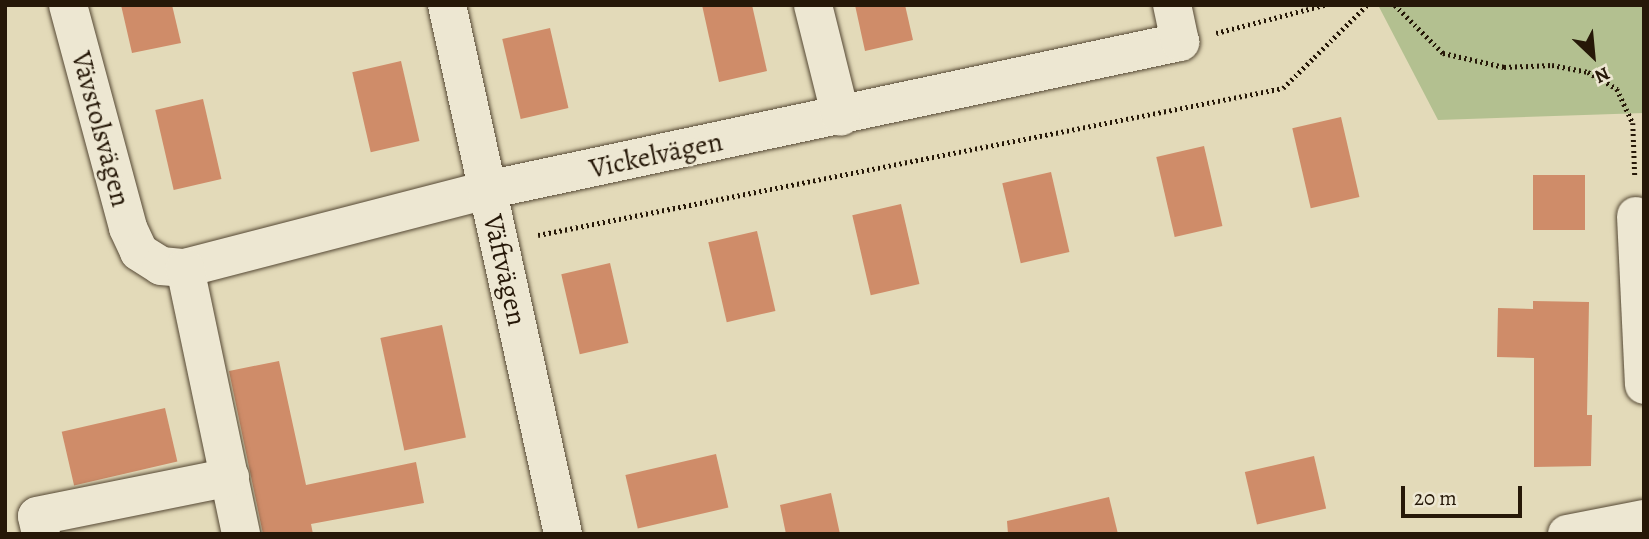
<!DOCTYPE html>
<html>
<head>
<meta charset="utf-8">
<style>
	body { margin:0 }
	#map { position:relative; width:1649px; height:539px; overflow:hidden; background:#e3dab9; font-family:Alegreya,serif }
	div>[style] { position:absolute }
	.green>* { inset:0; background:#b3c090 }
	.building>* { inset:0; background:#cf8c69; transform-origin:0 0 }
	.path>* { height:4.5px; margin-top:-2.25px; transform-origin:0; background:repeating-linear-gradient(90deg,#261808 0 2px,transparent 0 5.5px) }
	.roads { filter:drop-shadow(0 0 2px #554834) drop-shadow(0 0 2px #554834) }
	.minor>* { height:38px; margin:-19px; padding:0 19px; transform-origin:19px; border-radius:19px; background:#ede7d2 }
	span { translate:-50% -50%; white-space:nowrap; text-align:center; line-height:1.15; -webkit-text-stroke:5px #ede7d2; paint-order:stroke }
	.street-label { font-size:28px; color:#261808 }
	.frame { position:absolute; inset:0; border:7px solid #261808; pointer-events:none }
	.north { position:absolute; left:1558px; top:21px; width:70px; height:70px; -webkit-text-stroke:5px #ede7d2; paint-order:stroke; rotate:154deg; font-size:19px; font-weight:700; line-height:28px; text-align:center; color:#261808 }
	.north::after { content:''; display:block; margin:auto; width:24px; height:32px; background:#261808; clip-path:polygon(50% 0,100% 100%,50% 72%,0 100%) }
	.scale { position:absolute; left:1401px; top:486px; width:121px; height:32px; box-sizing:border-box; border:4px solid #261808; border-top:0; padding-left:9px; font-size:21px; line-height:24px; white-space:nowrap; color:#261808; -webkit-text-stroke:5px #ede7d2; paint-order:stroke }
</style>
</head>
<body>
<div id="map">
	<div class="green">
		<div style="clip-path:polygon(1378px 5px,1644px 5px,1644px 113px,1438px 120px)"></div>
	</div>
	<div class="building">
		<div style="clip-path:polygon(121px 5px,172px 5px,181px 43px,132px 53px)"></div>
		<div style="clip-path:polygon(702px 5px,752px 5px,767px 71px,719px 82px)"></div>
		<div style="clip-path:polygon(855px 5px,905px 5px,913px 40px,865px 51px)"></div>
		<div style="left:550px;top:28px;width:82px;height:49px;rotate:77deg"></div>
		<div style="left:401px;top:61px;width:82px;height:50px;rotate:77deg"></div>
		<div style="left:203px;top:99px;width:82px;height:49px;rotate:77deg"></div>
		<div style="left:1341px;top:117px;width:82px;height:50px;rotate:77deg"></div>
		<div style="left:1204px;top:146px;width:82px;height:49px;rotate:77deg"></div>
		<div style="left:1051px;top:172px;width:82px;height:50px;rotate:77deg"></div>
		<div style="left:1533px;top:175px;width:52px;height:55px"></div>
		<div style="left:901px;top:204px;width:82px;height:50px;rotate:77deg"></div>
		<div style="left:757px;top:231px;width:82px;height:50px;rotate:77deg"></div>
		<div style="left:610px;top:263px;width:82px;height:50px;rotate:77deg"></div>
		<div style="clip-path:polygon(1533px 301px,1589px 302px,1587px 415px,1592px 415px,1591px 466px,1534px 467px,1534px 358px,1497px 357px,1498px 308px,1533px 309px)"></div>
		<div style="left:442px;top:325px;width:115px;height:63px;rotate:78deg"></div>
		<div style="clip-path:polygon(279px 361px,306px 485px,416px 462px,424px 503px,311px 524px,313px 534px,263px 534px,229px 371px)"></div>
		<div style="left:165px;top:408px;width:55px;height:106px;rotate:77deg"></div>
		<div style="left:716px;top:454px;width:55px;height:93px;rotate:77deg"></div>
		<div style="left:1314px;top:456px;width:54px;height:71px;rotate:77deg"></div>
		<div style="clip-path:polygon(831px 493px,840px 534px,786px 534px,780px 505px)"></div>
		<div style="clip-path:polygon(1109px 497px,1118px 534px,1008px 534px,1007px 521px)"></div>
	</div>
	<div class="path">
		<div style="left:1395px;top:5px;width:68px;rotate:45deg"></div>
		<div style="left:1443px;top:53px;width:63px;rotate:12.9deg"></div>
		<div style="left:1504px;top:67px;width:48px;rotate:-2.4deg"></div>
		<div style="left:1552px;top:65px;width:37px;rotate:11deg"></div>
		<div style="left:1588px;top:72px;width:34px;rotate:30deg"></div>
		<div style="left:1617px;top:89px;width:38px;rotate:65deg"></div>
		<div style="left:1633px;top:123px;width:54px;rotate:87.9deg"></div>
		<div style="left:1216px;top:33px;width:112px;rotate:-14.5deg"></div>
		<div style="left:538px;top:235px;width:759px;rotate:-11.16deg"></div>
		<div style="left:1283px;top:88px;width:118px;rotate:-44.7deg"></div>
	</div>
	<div class="roads">
		<div class="minor">
			<div style="left:68px;top:5px;width:231px;rotate:74.9deg"></div>
			<div style="left:128px;top:228px;width:26px;rotate:65deg"></div>
			<div style="left:139px;top:252px;width:26px;rotate:32deg"></div>
			<div style="left:161px;top:266px;width:24px;rotate:5deg"></div>
			<div style="left:185px;top:268px;width:312px;rotate:-14.5deg"></div>
			<div style="left:487px;top:190px;width:709px;rotate:-12.06deg"></div>
			<div style="left:1180px;top:42px;width:38px;rotate:-102deg"></div>
			<div style="left:447px;top:5px;width:542px;rotate:77.63deg"></div>
			<div style="left:813px;top:5px;width:115px;rotate:76deg"></div>
			<div style="left:1636px;top:216px;width:169px;rotate:87.3deg"></div>
			<div style="left:185px;top:268px;width:272px;rotate:78.1deg"></div>
			<div style="left:41px;top:534px;width:18px;rotate:-103deg"></div>
			<div style="left:37px;top:516px;width:197px;rotate:-11.4deg"></div>
			<div style="left:1567px;top:534px;width:78px;rotate:-11deg"></div>
		</div>
	</div>
	<div class="street-label">
		<span style="left:101px;top:129px;rotate:75deg">Vävstolsvägen</span>
		<span style="left:656px;top:155px;rotate:-12deg">Vickelvägen</span>
		<span style="left:505px;top:270px;rotate:77deg">Väftvägen</span>
	</div>
	<div class="frame"></div>
	<div class="north">N</div>
	<div class="scale">20 m</div>
</div>
</body>
</html>
